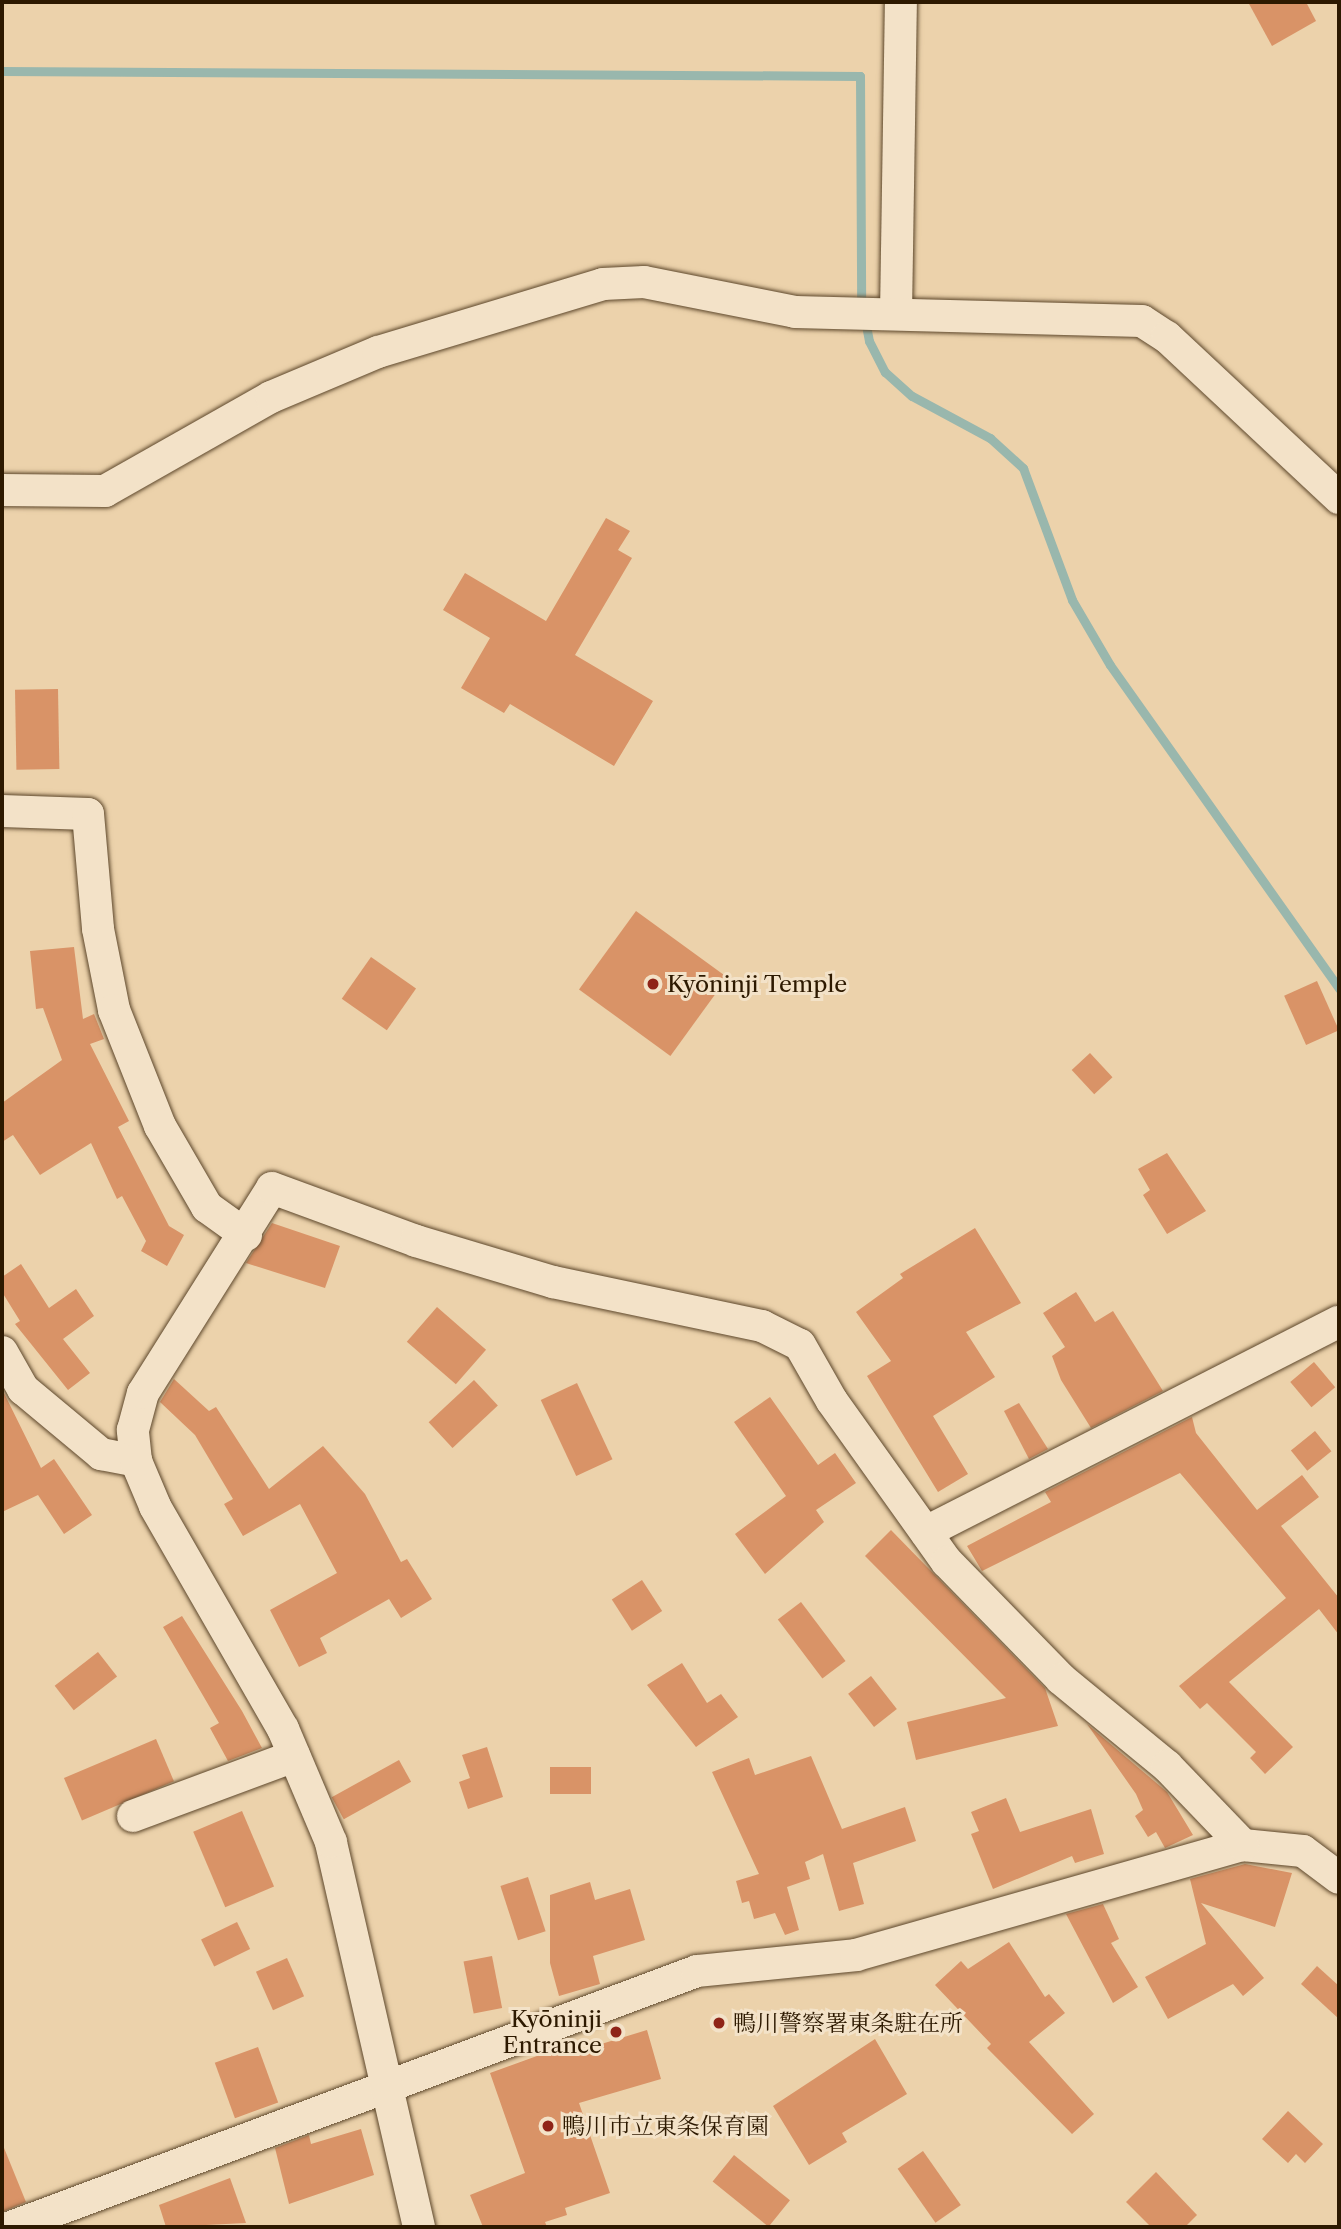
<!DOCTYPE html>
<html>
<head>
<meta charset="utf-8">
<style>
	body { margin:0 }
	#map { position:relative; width:1341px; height:2229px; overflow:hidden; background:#ecd2ab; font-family:"Libre Caslon Text","Noto Serif JP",serif }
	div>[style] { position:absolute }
	.stream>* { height:9px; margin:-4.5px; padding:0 4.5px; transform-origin:4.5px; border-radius:4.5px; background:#99b7ad }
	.building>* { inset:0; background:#d99367; transform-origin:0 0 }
	.roads { filter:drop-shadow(0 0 2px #5d472b) drop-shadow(0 0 2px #5d472b) }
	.street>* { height:32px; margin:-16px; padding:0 16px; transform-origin:16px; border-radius:16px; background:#f3e2c8 }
	.dots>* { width:19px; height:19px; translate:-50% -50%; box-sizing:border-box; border:4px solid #f3e2c8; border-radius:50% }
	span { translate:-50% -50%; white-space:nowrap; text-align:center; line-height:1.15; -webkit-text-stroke:6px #f3e2c8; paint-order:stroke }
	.poi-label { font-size:23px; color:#2d1900 }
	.left { translate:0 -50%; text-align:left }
	.right { translate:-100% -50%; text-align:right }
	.frame { position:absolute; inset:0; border:4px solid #2d1900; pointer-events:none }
</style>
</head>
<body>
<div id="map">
	<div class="stream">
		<div style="left:2px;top:71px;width:858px;rotate:0.33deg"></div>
		<div style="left:860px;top:76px;width:223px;rotate:89.7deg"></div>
		<div style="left:861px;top:299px;width:43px;rotate:79.2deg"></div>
		<div style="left:869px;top:341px;width:35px;rotate:63deg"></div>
		<div style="left:885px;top:372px;width:36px;rotate:42deg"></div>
		<div style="left:912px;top:396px;width:89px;rotate:28.3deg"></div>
		<div style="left:990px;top:438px;width:45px;rotate:42.3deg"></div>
		<div style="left:1023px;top:468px;width:141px;rotate:69.6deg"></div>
		<div style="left:1072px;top:600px;width:75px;rotate:59.7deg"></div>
		<div style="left:1110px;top:665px;width:397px;rotate:54.7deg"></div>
	</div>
	<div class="building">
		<div style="clip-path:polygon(1248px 2px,1306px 2px,1316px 21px,1272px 46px)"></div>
		<div style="clip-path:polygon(606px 518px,630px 531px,618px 550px,632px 558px,575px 655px,653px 701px,614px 766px,510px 704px,504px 713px,461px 688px,490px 638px,443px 610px,465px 573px,546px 621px)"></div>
		<div style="left:58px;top:689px;width:80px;height:43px;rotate:89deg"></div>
		<div style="left:636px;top:911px;width:113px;height:97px;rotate:36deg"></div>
		<div style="clip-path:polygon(74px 947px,83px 1019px,94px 1014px,104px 1039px,90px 1044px,129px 1121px,118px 1127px,169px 1226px,184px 1235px,167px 1266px,141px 1251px,146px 1241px,122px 1196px,117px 1199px,91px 1143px,40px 1175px,13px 1135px,2px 1142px,2px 1103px,62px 1060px,43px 1008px,36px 1009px,30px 951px)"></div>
		<div style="left:371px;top:957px;width:55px;height:51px;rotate:35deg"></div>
		<div style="left:1317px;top:981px;width:54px;height:36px;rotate:66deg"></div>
		<div style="left:1090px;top:1053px;width:33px;height:25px;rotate:47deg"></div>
		<div style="clip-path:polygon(1167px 1153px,1206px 1211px,1167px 1234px,1143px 1195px,1150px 1190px,1138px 1169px)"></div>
		<div style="clip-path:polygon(272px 1223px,340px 1246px,325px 1288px,246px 1263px)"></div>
		<div style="clip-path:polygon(975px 1228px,1021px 1303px,966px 1332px,995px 1377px,933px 1416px,968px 1474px,938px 1492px,867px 1376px,891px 1361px,856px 1312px,903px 1278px,900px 1274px)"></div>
		<div style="clip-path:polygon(21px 1264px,49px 1308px,76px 1289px,94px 1316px,63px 1339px,90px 1373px,68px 1390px,15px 1324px,20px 1321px,2px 1292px,2px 1277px)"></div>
		<div style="clip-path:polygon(1076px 1292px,1095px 1322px,1113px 1311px,1163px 1391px,1091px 1428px,1061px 1380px,1052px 1356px,1065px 1347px,1043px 1313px)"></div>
		<div style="left:437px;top:1307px;width:65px;height:46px;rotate:41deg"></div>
		<div style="left:1314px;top:1362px;width:33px;height:31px;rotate:50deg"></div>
		<div style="clip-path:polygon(174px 1379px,209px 1411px,216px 1407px,269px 1489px,323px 1446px,365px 1494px,401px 1562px,407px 1559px,432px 1599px,401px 1618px,389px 1599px,320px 1638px,327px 1653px,299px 1667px,270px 1610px,337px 1573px,300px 1504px,243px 1536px,224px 1504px,233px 1499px,195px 1435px,160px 1402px)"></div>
		<div style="left:474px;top:1380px;width:35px;height:62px;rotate:47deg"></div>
		<div style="left:577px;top:1383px;width:84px;height:40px;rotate:65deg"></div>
		<div style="clip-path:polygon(2px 1389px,41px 1468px,54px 1459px,92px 1515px,64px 1534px,38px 1495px,2px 1512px)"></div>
		<div style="clip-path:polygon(770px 1397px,818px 1465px,835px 1453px,856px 1483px,816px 1510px,824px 1522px,765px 1574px,735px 1534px,786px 1496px,734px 1422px)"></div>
		<div style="clip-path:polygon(1019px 1403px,1048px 1449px,1029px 1459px,1004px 1411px)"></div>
		<div style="clip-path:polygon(1192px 1417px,1196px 1433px,1257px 1510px,1302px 1475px,1319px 1497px,1281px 1526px,1339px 1598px,1339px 1635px,1319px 1609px,1229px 1682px,1293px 1747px,1265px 1774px,1250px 1758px,1256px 1752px,1207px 1703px,1200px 1709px,1179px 1686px,1286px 1598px,1180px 1473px,982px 1571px,967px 1546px,1051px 1502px,1045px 1492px)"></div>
		<div style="left:1315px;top:1431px;width:26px;height:31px;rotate:51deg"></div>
		<div style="clip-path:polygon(891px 1530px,1045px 1688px,1058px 1726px,916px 1760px,907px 1722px,1006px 1698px,865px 1556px)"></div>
		<div style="left:642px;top:1580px;width:37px;height:36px;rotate:57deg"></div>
		<div style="left:801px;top:1602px;width:74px;height:29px;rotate:53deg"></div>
		<div style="clip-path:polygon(182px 1616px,242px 1711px,262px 1748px,228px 1761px,210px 1728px,219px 1723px,163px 1627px)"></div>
		<div style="left:98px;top:1652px;width:31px;height:55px;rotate:52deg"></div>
		<div style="clip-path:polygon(682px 1663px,707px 1703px,721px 1694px,738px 1717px,696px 1747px,647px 1685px)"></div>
		<div style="left:871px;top:1676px;width:42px;height:29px;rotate:52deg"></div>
		<div style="clip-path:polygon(1087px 1724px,1167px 1792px,1193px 1835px,1165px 1848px,1156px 1832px,1148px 1837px,1135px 1816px,1143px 1810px,1136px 1794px)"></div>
		<div style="left:156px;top:1739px;width:46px;height:100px;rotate:67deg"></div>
		<div style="clip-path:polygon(487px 1747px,503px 1797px,468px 1809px,459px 1782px,470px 1778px,462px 1755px)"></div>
		<div style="clip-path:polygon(811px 1756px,842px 1829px,905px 1807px,916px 1841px,853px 1863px,864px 1904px,839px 1911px,823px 1854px,805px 1862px,810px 1879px,787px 1887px,799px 1930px,785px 1935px,775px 1913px,754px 1919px,749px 1901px,742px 1903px,736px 1881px,759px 1874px,712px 1772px,749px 1758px,755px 1775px)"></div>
		<div style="left:399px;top:1760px;width:25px;height:77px;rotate:61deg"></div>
		<div style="left:550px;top:1767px;width:41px;height:27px"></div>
		<div style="clip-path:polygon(1006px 1798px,1020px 1832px,1091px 1809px,1104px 1854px,1075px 1863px,1072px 1856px,993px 1889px,971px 1834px,979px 1831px,971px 1812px)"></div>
		<div style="left:242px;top:1811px;width:82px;height:53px;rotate:67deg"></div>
		<div style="clip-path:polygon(1245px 1864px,1292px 1873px,1275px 1927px,1201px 1903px,1264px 1978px,1243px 1996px,1233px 1984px,1168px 2019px,1145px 1977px,1206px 1944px,1190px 1879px)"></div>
		<div style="left:528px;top:1877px;width:57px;height:29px;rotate:72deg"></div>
		<div style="clip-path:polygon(590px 1882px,595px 1900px,630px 1889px,645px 1940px,593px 1956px,600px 1984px,559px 1996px,550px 1963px,550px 1895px)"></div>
		<div style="clip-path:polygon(1103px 1904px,1119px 1939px,1111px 1943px,1138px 1987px,1113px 2003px,1066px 1914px)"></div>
		<div style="left:237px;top:1922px;width:30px;height:40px;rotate:64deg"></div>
		<div style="clip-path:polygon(1009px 1942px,1045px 1997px,1049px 1994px,1065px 2013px,1029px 2042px,1094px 2114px,1072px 2134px,987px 2048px,991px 2044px,935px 1985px,961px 1961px,968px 1969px)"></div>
		<div style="left:492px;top:1956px;width:53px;height:29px;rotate:79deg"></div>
		<div style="left:287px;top:1958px;width:42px;height:34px;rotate:66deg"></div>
		<div style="clip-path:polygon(1317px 1966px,1339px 1986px,1339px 2019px,1301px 1984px)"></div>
		<div style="clip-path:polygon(647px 2030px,661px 2079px,579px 2103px,610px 2193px,565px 2208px,567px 2215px,545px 2222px,547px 2227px,483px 2227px,470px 2195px,525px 2173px,490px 2073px,559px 2048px,562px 2056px)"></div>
		<div style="clip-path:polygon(875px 2039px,907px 2094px,842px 2133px,847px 2142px,809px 2165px,773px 2106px)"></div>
		<div style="left:258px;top:2047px;width:59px;height:46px;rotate:70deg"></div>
		<div style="clip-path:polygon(1288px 2111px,1323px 2144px,1305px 2163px,1296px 2154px,1288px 2163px,1262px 2139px)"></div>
		<div style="clip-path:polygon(361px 2129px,374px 2175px,289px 2204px,275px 2148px,309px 2135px,311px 2144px)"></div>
		<div style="clip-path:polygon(2px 2143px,26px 2202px,2px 2212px)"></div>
		<div style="left:923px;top:2151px;width:66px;height:31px;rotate:55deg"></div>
		<div style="left:734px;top:2155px;width:72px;height:34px;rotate:39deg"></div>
		<div style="clip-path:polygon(1156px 2172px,1197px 2215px,1185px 2227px,1151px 2227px,1126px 2202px)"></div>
		<div style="clip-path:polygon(230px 2178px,246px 2223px,166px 2227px,159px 2205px)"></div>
	</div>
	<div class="roads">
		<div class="street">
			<div style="left:896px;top:314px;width:312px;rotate:-89.1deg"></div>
			<div style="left:2px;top:490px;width:103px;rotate:0.6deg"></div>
			<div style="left:105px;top:491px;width:191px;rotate:-29.5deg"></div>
			<div style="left:271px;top:397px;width:116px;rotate:-22.8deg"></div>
			<div style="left:378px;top:352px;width:235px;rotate:-16.8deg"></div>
			<div style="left:603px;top:284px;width:41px;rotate:-2.8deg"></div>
			<div style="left:644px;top:282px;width:154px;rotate:11.2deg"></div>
			<div style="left:795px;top:312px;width:347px;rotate:1.5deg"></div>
			<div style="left:1142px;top:321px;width:30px;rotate:33deg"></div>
			<div style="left:1167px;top:337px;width:236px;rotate:43.1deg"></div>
			<div style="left:2px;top:811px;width:86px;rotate:2deg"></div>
			<div style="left:88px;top:814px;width:115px;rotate:85deg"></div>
			<div style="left:98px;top:929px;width:83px;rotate:78.8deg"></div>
			<div style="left:114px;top:1010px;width:125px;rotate:68.4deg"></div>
			<div style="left:160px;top:1126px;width:94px;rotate:59.9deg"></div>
			<div style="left:207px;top:1207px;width:48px;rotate:35.7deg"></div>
			<div style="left:2px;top:1352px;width:43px;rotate:60.4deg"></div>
			<div style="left:23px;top:1389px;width:102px;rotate:39.8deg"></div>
			<div style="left:101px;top:1454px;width:36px;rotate:11deg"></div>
			<div style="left:926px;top:1532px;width:463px;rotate:-27deg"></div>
			<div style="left:133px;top:1816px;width:172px;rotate:-20.4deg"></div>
			<div style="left:11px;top:2227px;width:732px;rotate:-20.46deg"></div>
			<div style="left:697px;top:1971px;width:160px;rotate:-5.7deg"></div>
			<div style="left:856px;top:1955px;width:402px;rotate:-15.9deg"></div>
			<div style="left:1243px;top:1845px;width:60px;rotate:5.7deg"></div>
			<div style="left:1303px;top:1851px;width:45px;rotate:36.9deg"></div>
			<div style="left:419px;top:2227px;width:395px;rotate:-102.9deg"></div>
			<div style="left:331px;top:1842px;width:123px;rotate:-113deg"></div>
			<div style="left:283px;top:1729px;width:257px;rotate:-119.9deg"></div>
			<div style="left:155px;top:1506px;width:49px;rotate:-112.9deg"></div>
			<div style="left:136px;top:1461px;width:31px;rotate:-96deg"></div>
			<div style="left:133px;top:1430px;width:38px;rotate:-75deg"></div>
			<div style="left:143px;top:1393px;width:242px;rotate:-57.8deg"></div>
			<div style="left:272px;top:1188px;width:153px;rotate:20.2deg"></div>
			<div style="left:416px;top:1241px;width:143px;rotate:16.7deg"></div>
			<div style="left:553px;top:1282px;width:214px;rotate:11.9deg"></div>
			<div style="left:762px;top:1326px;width:42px;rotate:26.6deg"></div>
			<div style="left:800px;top:1345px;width:64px;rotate:60.3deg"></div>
			<div style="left:832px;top:1401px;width:198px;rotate:54.5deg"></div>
			<div style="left:947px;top:1562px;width:163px;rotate:45.7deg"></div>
			<div style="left:1061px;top:1679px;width:137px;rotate:39.4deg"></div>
			<div style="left:1167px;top:1766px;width:110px;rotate:46.1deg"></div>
		</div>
	</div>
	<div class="dots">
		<div style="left:653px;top:984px;background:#8f2418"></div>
		<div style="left:719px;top:2023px;background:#8f2418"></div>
		<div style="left:616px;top:2032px;background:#8f2418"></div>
		<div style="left:548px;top:2126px;background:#8f2418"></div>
	</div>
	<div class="poi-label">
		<span class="left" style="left:667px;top:984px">Kyōninji Temple</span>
		<span class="right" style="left:602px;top:2032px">Kyōninji<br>Entrance</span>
		<span class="left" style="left:733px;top:2023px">鴨川警察署東条駐在所</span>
		<span class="left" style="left:562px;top:2126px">鴨川市立東条保育園</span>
	</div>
	<div class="frame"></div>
</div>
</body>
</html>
